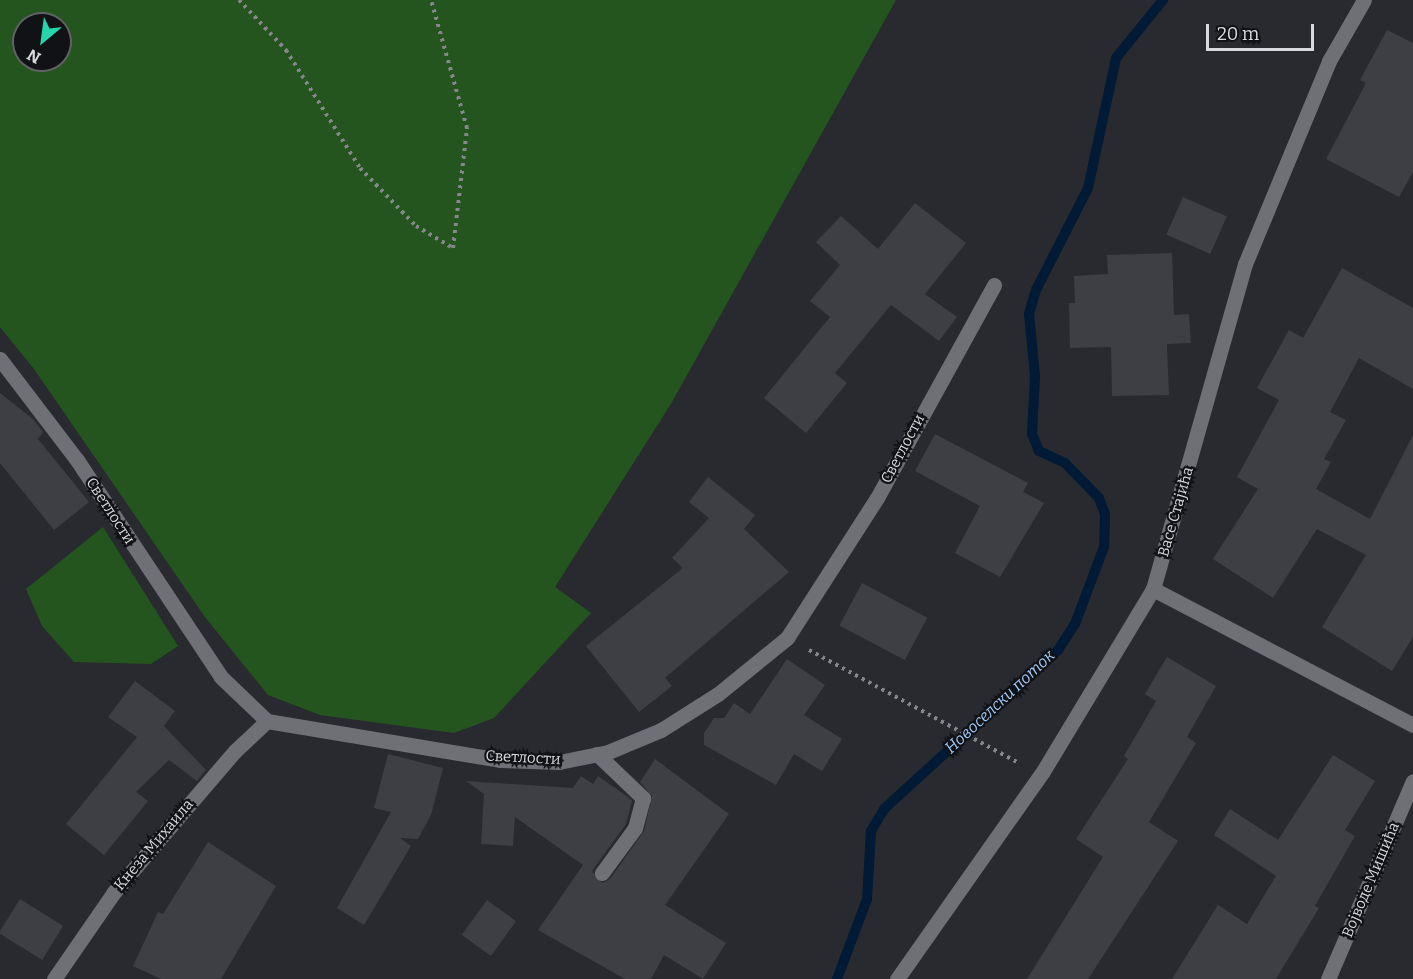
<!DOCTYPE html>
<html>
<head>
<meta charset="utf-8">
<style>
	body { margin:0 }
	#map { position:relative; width:1413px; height:979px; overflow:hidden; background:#282a2f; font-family:Bitter,serif }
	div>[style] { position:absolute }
	.green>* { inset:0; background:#25551e }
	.stream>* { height:10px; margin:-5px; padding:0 5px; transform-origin:5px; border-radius:5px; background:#011a35 }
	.building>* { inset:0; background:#3d3f44; transform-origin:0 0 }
	.path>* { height:4px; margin-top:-2px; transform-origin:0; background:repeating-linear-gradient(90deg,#86878c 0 3px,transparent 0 7.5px) }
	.service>* { height:15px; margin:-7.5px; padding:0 7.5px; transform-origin:7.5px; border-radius:7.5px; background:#6e7076 }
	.minor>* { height:15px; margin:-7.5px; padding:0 7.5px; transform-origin:7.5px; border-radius:7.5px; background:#6e7076 }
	span { translate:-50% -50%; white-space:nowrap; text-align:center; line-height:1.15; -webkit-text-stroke:4.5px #111215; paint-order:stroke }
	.street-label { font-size:15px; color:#d8d9dd }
	.water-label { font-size:16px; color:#a1cafa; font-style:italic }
	.north { position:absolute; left:12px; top:12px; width:60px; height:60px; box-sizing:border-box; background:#111215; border:2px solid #616265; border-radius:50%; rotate:209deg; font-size:16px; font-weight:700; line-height:24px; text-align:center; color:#d8d9dd }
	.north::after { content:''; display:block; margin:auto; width:21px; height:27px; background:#27d5ad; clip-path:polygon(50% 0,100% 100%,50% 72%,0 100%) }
	.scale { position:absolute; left:1206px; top:24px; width:108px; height:27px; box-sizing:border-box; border:3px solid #d8d9dd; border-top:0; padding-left:8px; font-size:18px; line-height:21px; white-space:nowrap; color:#d8d9dd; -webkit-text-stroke:4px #111215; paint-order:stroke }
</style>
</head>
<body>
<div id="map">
	<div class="green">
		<div style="clip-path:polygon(evenodd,0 0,896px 0,672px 402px,555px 587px,591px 613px,494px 718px,454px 733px,320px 715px,268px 695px,205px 617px,34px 369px,0 327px,0 0,24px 24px,60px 24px,60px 60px,24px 60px,24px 24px)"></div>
		<div style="clip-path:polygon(103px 527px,178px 646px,151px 664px,74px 662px,42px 626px,26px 589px)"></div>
	</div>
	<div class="stream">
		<div style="left:837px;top:979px;width:85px;rotate:-69.4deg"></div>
		<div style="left:867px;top:899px;width:68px;rotate:-86.6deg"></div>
		<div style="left:871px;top:831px;width:26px;rotate:-59deg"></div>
		<div style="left:884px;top:809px;width:236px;rotate:-42.4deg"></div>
		<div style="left:1058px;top:650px;width:31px;rotate:-57deg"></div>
		<div style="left:1075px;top:624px;width:82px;rotate:-69.4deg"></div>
		<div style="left:1104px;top:547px;width:33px;rotate:-88deg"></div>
		<div style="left:1105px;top:514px;width:17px;rotate:-111deg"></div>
		<div style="left:1099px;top:498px;width:49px;rotate:-134.2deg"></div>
		<div style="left:1065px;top:463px;width:29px;rotate:-155deg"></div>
		<div style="left:1039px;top:451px;width:18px;rotate:-112deg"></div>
		<div style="left:1032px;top:434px;width:58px;rotate:-87deg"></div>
		<div style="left:1035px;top:376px;width:62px;rotate:-95.5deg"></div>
		<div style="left:1029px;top:314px;width:25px;rotate:-74deg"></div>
		<div style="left:1036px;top:290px;width:114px;rotate:-63deg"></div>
		<div style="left:1088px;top:188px;width:133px;rotate:-77.8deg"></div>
		<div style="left:1116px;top:58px;width:75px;rotate:-51deg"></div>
	</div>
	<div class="building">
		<div style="clip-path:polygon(1387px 30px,1413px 43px,1413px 172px,1399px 197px,1326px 159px,1366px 83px,1360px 80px)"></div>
		<div style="left:1183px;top:197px;width:48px;height:41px;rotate:24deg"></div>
		<div style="clip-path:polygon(915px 203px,966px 243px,925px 294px,957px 317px,939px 341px,891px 305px,835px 373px,847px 383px,806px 433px,764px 398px,830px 317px,810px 301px,840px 265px,816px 242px,841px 216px,878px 249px)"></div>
		<div style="clip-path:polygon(1172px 253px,1174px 315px,1189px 314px,1191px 343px,1167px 344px,1169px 395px,1112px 396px,1111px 347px,1070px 348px,1069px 303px,1075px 303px,1074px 276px,1108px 274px,1107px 255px)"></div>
		<div style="clip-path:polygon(1342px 268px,1413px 308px,1413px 389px,1359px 358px,1330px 412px,1346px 420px,1324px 459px,1331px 462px,1316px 489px,1370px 519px,1413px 435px,1413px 637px,1392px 671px,1322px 627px,1366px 555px,1317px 529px,1273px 598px,1213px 559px,1258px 489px,1237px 477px,1279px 400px,1257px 388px,1289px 330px,1303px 338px)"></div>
		<div style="clip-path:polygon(0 393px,33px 419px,43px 432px,38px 439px,89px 502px,54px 530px,0 463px)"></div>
		<div style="clip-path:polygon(935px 434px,1028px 483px,1023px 492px,1044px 503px,1000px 577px,955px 553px,980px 506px,915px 471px)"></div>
		<div style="clip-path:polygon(708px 477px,755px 515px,744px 529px,789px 572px,665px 678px,672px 686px,639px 712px,586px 646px,683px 568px,672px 558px,709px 518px,689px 502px)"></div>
		<div style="left:862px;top:583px;width:74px;height:48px;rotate:28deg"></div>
		<div style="clip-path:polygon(1167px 657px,1216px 686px,1187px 737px,1196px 743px,1149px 822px,1178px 841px,1088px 979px,1027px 979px,1103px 857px,1076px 839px,1128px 759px,1124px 756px,1156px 701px,1145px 694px)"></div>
		<div style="clip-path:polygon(787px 659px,825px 685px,804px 715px,842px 739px,822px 771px,794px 754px,776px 785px,704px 745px,704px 733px,714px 718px,724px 718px,734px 703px,750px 714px)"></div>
		<div style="clip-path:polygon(135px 681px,175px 711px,164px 726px,206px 770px,197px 781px,169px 760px,136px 792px,148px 801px,104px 855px,66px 824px,137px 737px,108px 717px)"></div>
		<div style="clip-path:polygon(388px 754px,443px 768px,431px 815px,418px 839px,400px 838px,411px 846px,364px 925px,337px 908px,391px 812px,374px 808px)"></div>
		<div style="clip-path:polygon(1333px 755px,1375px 781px,1345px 830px,1355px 836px,1315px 906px,1319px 908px,1276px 979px,1172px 979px,1218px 905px,1247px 924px,1276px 876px,1214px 835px,1230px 809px,1278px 840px)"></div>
		<div style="clip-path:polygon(655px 759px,729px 814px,665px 905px,726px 943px,703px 979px,664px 955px,651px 979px,625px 979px,538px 930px,583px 865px,515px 817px,513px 846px,481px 844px,484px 794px,466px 781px,573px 788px,581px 776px,593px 784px,598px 776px,628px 797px,632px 801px,626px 824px,592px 871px,602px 883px,610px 879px,644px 831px,652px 796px,640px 782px)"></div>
		<div style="clip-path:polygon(208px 842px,276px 886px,221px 979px,161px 979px,133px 966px,158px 912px,163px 914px)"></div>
		<div style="left:20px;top:899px;width:51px;height:40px;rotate:32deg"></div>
		<div style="left:487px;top:900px;width:36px;height:43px;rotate:36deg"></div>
	</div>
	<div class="path">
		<div style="left:239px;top:0;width:69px;rotate:46.8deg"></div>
		<div style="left:286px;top:50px;width:139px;rotate:57.9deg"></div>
		<div style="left:360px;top:168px;width:81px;rotate:46deg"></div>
		<div style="left:416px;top:226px;width:43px;rotate:30.7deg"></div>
		<div style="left:453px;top:248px;width:121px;rotate:-83.3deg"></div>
		<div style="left:467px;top:128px;width:133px;rotate:-105.7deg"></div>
		<div style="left:809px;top:650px;width:238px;rotate:28.3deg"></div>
	</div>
	<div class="service">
		<div style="left:597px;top:754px;width:64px;rotate:43.7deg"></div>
		<div style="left:643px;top:798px;width:31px;rotate:105deg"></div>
		<div style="left:635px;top:828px;width:56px;rotate:126.3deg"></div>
	</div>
	<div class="minor">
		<div style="left:0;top:359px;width:127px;rotate:52.7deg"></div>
		<div style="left:77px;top:460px;width:260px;rotate:56.4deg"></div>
		<div style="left:221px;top:677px;width:64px;rotate:43.7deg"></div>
		<div style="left:267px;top:721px;width:236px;rotate:9.5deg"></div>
		<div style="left:500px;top:760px;width:59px;rotate:1.9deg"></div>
		<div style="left:559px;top:762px;width:50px;rotate:-11.5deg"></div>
		<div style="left:608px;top:752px;width:57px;rotate:-22.5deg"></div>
		<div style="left:661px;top:730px;width:67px;rotate:-32.3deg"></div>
		<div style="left:718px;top:694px;width:89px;rotate:-39.1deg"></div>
		<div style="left:787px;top:638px;width:166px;rotate:-57.3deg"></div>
		<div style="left:877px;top:498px;width:243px;rotate:-61.2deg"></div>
		<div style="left:1153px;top:589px;width:293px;rotate:27.6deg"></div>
		<div style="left:54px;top:979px;width:106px;rotate:-55.4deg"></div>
		<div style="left:114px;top:892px;width:186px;rotate:-49.4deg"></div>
		<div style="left:235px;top:751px;width:44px;rotate:-43.2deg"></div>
		<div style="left:897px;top:979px;width:252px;rotate:-54.9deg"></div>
		<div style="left:1042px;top:773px;width:215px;rotate:-58.9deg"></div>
		<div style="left:1153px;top:589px;width:338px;rotate:-74.2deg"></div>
		<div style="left:1245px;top:264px;width:220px;rotate:-67.5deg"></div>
		<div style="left:1329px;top:61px;width:70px;rotate:-60.2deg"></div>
		<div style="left:1328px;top:979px;width:215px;rotate:-66.8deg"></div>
	</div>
	<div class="street-label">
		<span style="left:903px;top:449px;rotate:-62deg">Светлости</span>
		<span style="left:110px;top:511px;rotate:57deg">Светлости</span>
		<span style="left:1176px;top:512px;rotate:-74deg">Васе Стајића</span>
		<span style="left:523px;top:758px;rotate:3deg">Светлости</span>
		<span style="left:154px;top:845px;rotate:-50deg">Кнеза Михаила</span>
		<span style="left:1371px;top:880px;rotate:-67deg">Војводе Мишића</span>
	</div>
	<div class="water-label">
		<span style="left:1000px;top:702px;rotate:-43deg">Новоселски поток</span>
	</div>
	<div class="north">N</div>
	<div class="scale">20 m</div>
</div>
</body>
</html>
